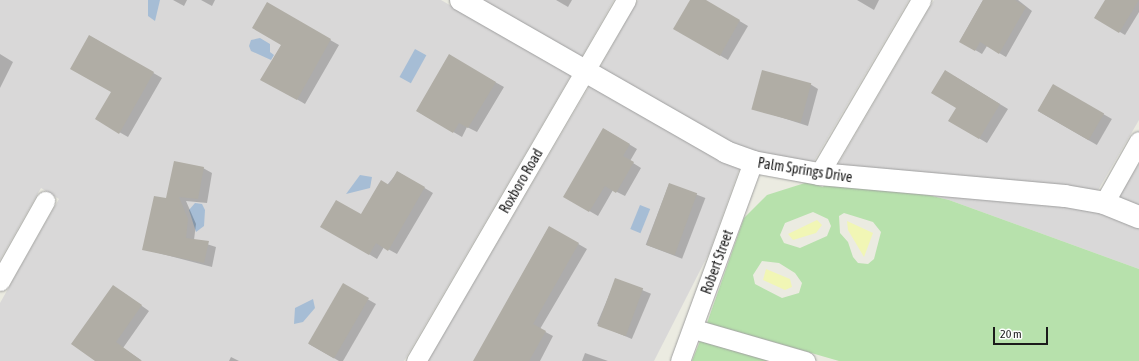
<!DOCTYPE html>
<html>
<head>
<meta charset="utf-8">
<style>
	body { margin:0 }
	#map { position:relative; width:1139px; height:361px; overflow:hidden; background:#ebebe1; font-family:"Asap Condensed",sans-serif }
	div>[style] { position:absolute }
	.residential>* { inset:0; background:#d9d8d8 }
	.grass>* { inset:0; background:#b7e1ac }
	.sand>* { inset:0; background:#f1f6b5 }
	.water>* { inset:0; background:#a6bdd5; transform-origin:0 0 }
	.shadow>* { inset:0; background:#0003; transform-origin:0 0 }
	.building>* { inset:0; background:#b0ada5; transform-origin:0 0 }
	.roads { filter:drop-shadow(0 0 1px #9f9f9f) drop-shadow(0 0 1px #9f9f9f) }
	.minor>* { height:19px; margin:-9.5px; padding:0 9.5px; transform-origin:9.5px; border-radius:9.5px; background:#fff }
	.tertiary>* { height:22px; margin:-11px; padding:0 11px; transform-origin:11px; border-radius:11px; background:#fff }
	span { translate:-50% -50%; white-space:nowrap; text-align:center; line-height:1.15; -webkit-text-stroke:4px #fff; paint-order:stroke }
	.street-label { font-size:14px; color:#1b1b1b }
	.scale { position:absolute; left:993px; top:327px; width:55px; height:18px; box-sizing:border-box; border:2px solid #1b1b1b; border-top:0; padding-left:5px; font-size:12px; line-height:14px; white-space:nowrap; color:#1b1b1b; -webkit-text-stroke:3px #fff; paint-order:stroke }
</style>
</head>
<body>
<div id="map">
	<div class="residential">
		<div style="clip-path:polygon(0 0,441px 0,571px 75px,404px 361px,0 361px,0 303px,59px 199px,41px 188px,0 260px)"></div>
		<div style="clip-path:polygon(479px 0,614px 0,581px 58px)"></div>
		<div style="clip-path:polygon(638px 0,909px 0,813px 163px,775px 158px,730px 143px,599px 69px)"></div>
		<div style="clip-path:polygon(934px 0,1139px 0,1139px 120px,1097px 192px,837px 166px)"></div>
		<div style="clip-path:polygon(590px 85px,740px 167px,709px 253px,654px 361px,428px 361px)"></div>
		<div style="clip-path:polygon(1139px 163px,1139px 207px,1118px 199px)"></div>
		<div style="clip-path:polygon(915px 192px,1064px 205px,1101px 212px,1139px 227px,1139px 269px,949px 200px)"></div>
	</div>
	<div class="grass">
		<div style="clip-path:polygon(evenodd,808px 182px,823px 187px,825px 184px,915px 192px,949px 200px,1139px 269px,1139px 361px,839px 361px,707px 323px,744px 218px,767px 195px,808px 182px,813px 212px,828px 219px,831px 226px,827px 236px,800px 248px,784px 243px,780px 235px,785px 223px,813px 212px,808px 182px,844px 213px,873px 222px,881px 232px,874px 259px,868px 264px,858px 263px,853px 257px,848px 242px,840px 233px,839px 216px,844px 213px,808px 182px,762px 261px,779px 263px,795px 273px,802px 283px,799px 293px,782px 298px,755px 284px,753px 275px,762px 261px)"></div>
		<div style="clip-path:polygon(700px 341px,771px 361px,692px 361px)"></div>
	</div>
	<div class="sand">
		<div style="clip-path:polygon(817px 220px,822px 225px,816px 233px,793px 240px,788px 234px)"></div>
		<div style="clip-path:polygon(847px 221px,873px 233px,864px 257px,848px 230px)"></div>
		<div style="clip-path:polygon(766px 269px,790px 279px,792px 287px,785px 290px,763px 280px)"></div>
	</div>
	<div class="water">
		<div style="clip-path:polygon(148px 0,160px 0,155px 21px,148px 16px)"></div>
		<div style="clip-path:polygon(260px 38px,270px 44px,270px 52px,274px 55px,271px 60px,251px 51px,249px 46px,251px 40px)"></div>
		<div style="left:415px;top:49px;width:13px;height:32px;rotate:29deg"></div>
		<div style="clip-path:polygon(360px 175px,372px 177px,370px 188px,346px 194px)"></div>
		<div style="clip-path:polygon(195px 203px,202px 204px,205px 210px,204px 226px,196px 232px,189px 210px)"></div>
		<div style="left:640px;top:205px;width:11px;height:26px;rotate:22deg"></div>
		<div style="clip-path:polygon(313px 299px,315px 308px,303px 322px,294px 324px,295px 308px)"></div>
	</div>
	<div class="shadow">
		<div style="clip-path:polygon(173px 0,187px 0,184px 6px)"></div>
		<div style="clip-path:polygon(201px 0,215px 0,212px 6px)"></div>
		<div style="clip-path:polygon(556px 0,572px 0,568px 7px)"></div>
		<div style="clip-path:polygon(691px 0,704px 0,748px 26px,728px 60px,675px 29px)"></div>
		<div style="clip-path:polygon(857px 0,879px 0,874px 10px)"></div>
		<div style="clip-path:polygon(983px 0,1018px 0,1032px 11px,1006px 57px,987px 46px,982px 54px,960px 41px)"></div>
		<div style="clip-path:polygon(1106px 0,1139px 0,1139px 12px,1125px 35px,1095px 17px)"></div>
		<div style="clip-path:polygon(267px 4px,339px 45px,305px 104px,262px 79px,282px 44px)"></div>
		<div style="clip-path:polygon(90px 36px,162px 78px,128px 137px,96px 119px,112px 92px)"></div>
		<div style="clip-path:polygon(0 54px,13px 62px,0 88px)"></div>
		<div style="clip-path:polygon(449px 56px,504px 87px,477px 132px,467px 127px,462px 137px,417px 111px)"></div>
		<div style="clip-path:polygon(954px 76px,1008px 109px,987px 143px,950px 121px,958px 108px)"></div>
		<div style="clip-path:polygon(810px 84px,818px 89px,808px 126px,752px 108px)"></div>
		<div style="left:1053px;top:85px;width:68px;height:30px;rotate:30deg"></div>
		<div style="clip-path:polygon(604px 129px,637px 149px,630px 161px,641px 168px,625px 196px,613px 190px,598px 216px,565px 197px)"></div>
		<div style="clip-path:polygon(203px 168px,212px 173px,207px 203px,186px 201px,196px 224px,194px 240px,216px 247px,212px 267px,143px 249px,167px 200px)"></div>
		<div style="clip-path:polygon(398px 172px,433px 193px,397px 254px,384px 247px,377px 259px,322px 226px,361px 216px)"></div>
		<div style="left:669px;top:184px;width:39px;height:65px;rotate:21deg"></div>
		<div style="clip-path:polygon(549px 227px,587px 249px,540px 329px,553px 336px,540px 361px,474px 361px)"></div>
		<div style="left:616px;top:279px;width:38px;height:49px;rotate:23deg"></div>
		<div style="clip-path:polygon(343px 285px,376px 304px,343px 361px,339px 361px,309px 344px)"></div>
		<div style="clip-path:polygon(121px 291px,149px 311px,123px 348px,141px 360px,96px 361px)"></div>
		<div style="clip-path:polygon(585px 353px,608px 361px,582px 361px)"></div>
		<div style="clip-path:polygon(231px 357px,239px 361px,229px 361px)"></div>
	</div>
	<div class="building">
		<div style="clip-path:polygon(690px 0,706px 0,740px 20px,720px 56px,673px 29px)"></div>
		<div style="clip-path:polygon(983px 0,1015px 0,1026px 7px,999px 54px,980px 42px,975px 51px,959px 42px)"></div>
		<div style="clip-path:polygon(1105px 0,1139px 0,1119px 33px,1094px 18px)"></div>
		<div style="clip-path:polygon(267px 2px,331px 39px,297px 100px,260px 80px,281px 45px,252px 28px)"></div>
		<div style="clip-path:polygon(89px 35px,154px 72px,119px 134px,95px 119px,111px 92px,70px 69px)"></div>
		<div style="clip-path:polygon(449px 54px,496px 82px,468px 128px,459px 123px,453px 133px,416px 111px)"></div>
		<div style="left:762px;top:70px;width:51px;height:41px;rotate:15deg"></div>
		<div style="clip-path:polygon(945px 70px,1000px 104px,979px 139px,948px 121px,956px 108px,931px 93px)"></div>
		<div style="left:1053px;top:84px;width:59px;height:31px;rotate:30deg"></div>
		<div style="clip-path:polygon(603px 128px,630px 144px,623px 156px,634px 162px,616px 193px,605px 186px,589px 212px,563px 197px)"></div>
		<div style="clip-path:polygon(174px 161px,204px 167px,198px 199px,179px 197px,188px 219px,186px 238px,209px 241px,204px 263px,142px 250px,154px 196px,166px 198px)"></div>
		<div style="clip-path:polygon(397px 171px,425px 187px,388px 251px,376px 243px,369px 255px,320px 227px,336px 200px,361px 214px,381px 180px,389px 185px)"></div>
		<div style="left:669px;top:183px;width:30px;height:66px;rotate:20deg"></div>
		<div style="clip-path:polygon(549px 226px,579px 243px,533px 324px,546px 331px,529px 361px,473px 361px)"></div>
		<div style="left:615px;top:278px;width:30px;height:51px;rotate:20deg"></div>
		<div style="left:343px;top:283px;width:30px;height:70px;rotate:30deg"></div>
		<div style="clip-path:polygon(113px 285px,142px 305px,116px 342px,142px 361px,95px 361px,71px 344px)"></div>
	</div>
	<div class="roads">
		<div class="minor">
			<div style="left:819px;top:174px;width:202px;rotate:-59.6deg"></div>
			<div style="left:1104px;top:203px;width:71px;rotate:-60.6deg"></div>
			<div style="left:0;top:281px;width:92px;rotate:-60.6deg"></div>
			<div style="left:694px;top:329px;width:116px;rotate:16.1deg"></div>
			<div style="left:416px;top:361px;width:418px;rotate:-59.8deg"></div>
			<div style="left:680px;top:361px;width:212px;rotate:-69.9deg"></div>
		</div>
		<div class="tertiary">
			<div style="left:461px;top:0;width:305px;rotate:29.8deg"></div>
			<div style="left:726px;top:152px;width:29px;rotate:20deg"></div>
			<div style="left:753px;top:162px;width:67px;rotate:10.3deg"></div>
			<div style="left:819px;top:174px;width:247px;rotate:5.1deg"></div>
			<div style="left:1065px;top:196px;width:40px;rotate:10deg"></div>
			<div style="left:1104px;top:203px;width:38px;rotate:22deg"></div>
		</div>
	</div>
	<div class="street-label">
		<span style="left:805px;top:170px;rotate:9deg">Palm Springs Drive</span>
		<span style="left:521px;top:181px;rotate:-60deg">Roxboro Road</span>
		<span style="left:717px;top:262px;rotate:-70deg">Robert Street</span>
	</div>
	<div class="scale">20 m</div>
</div>
</body>
</html>
